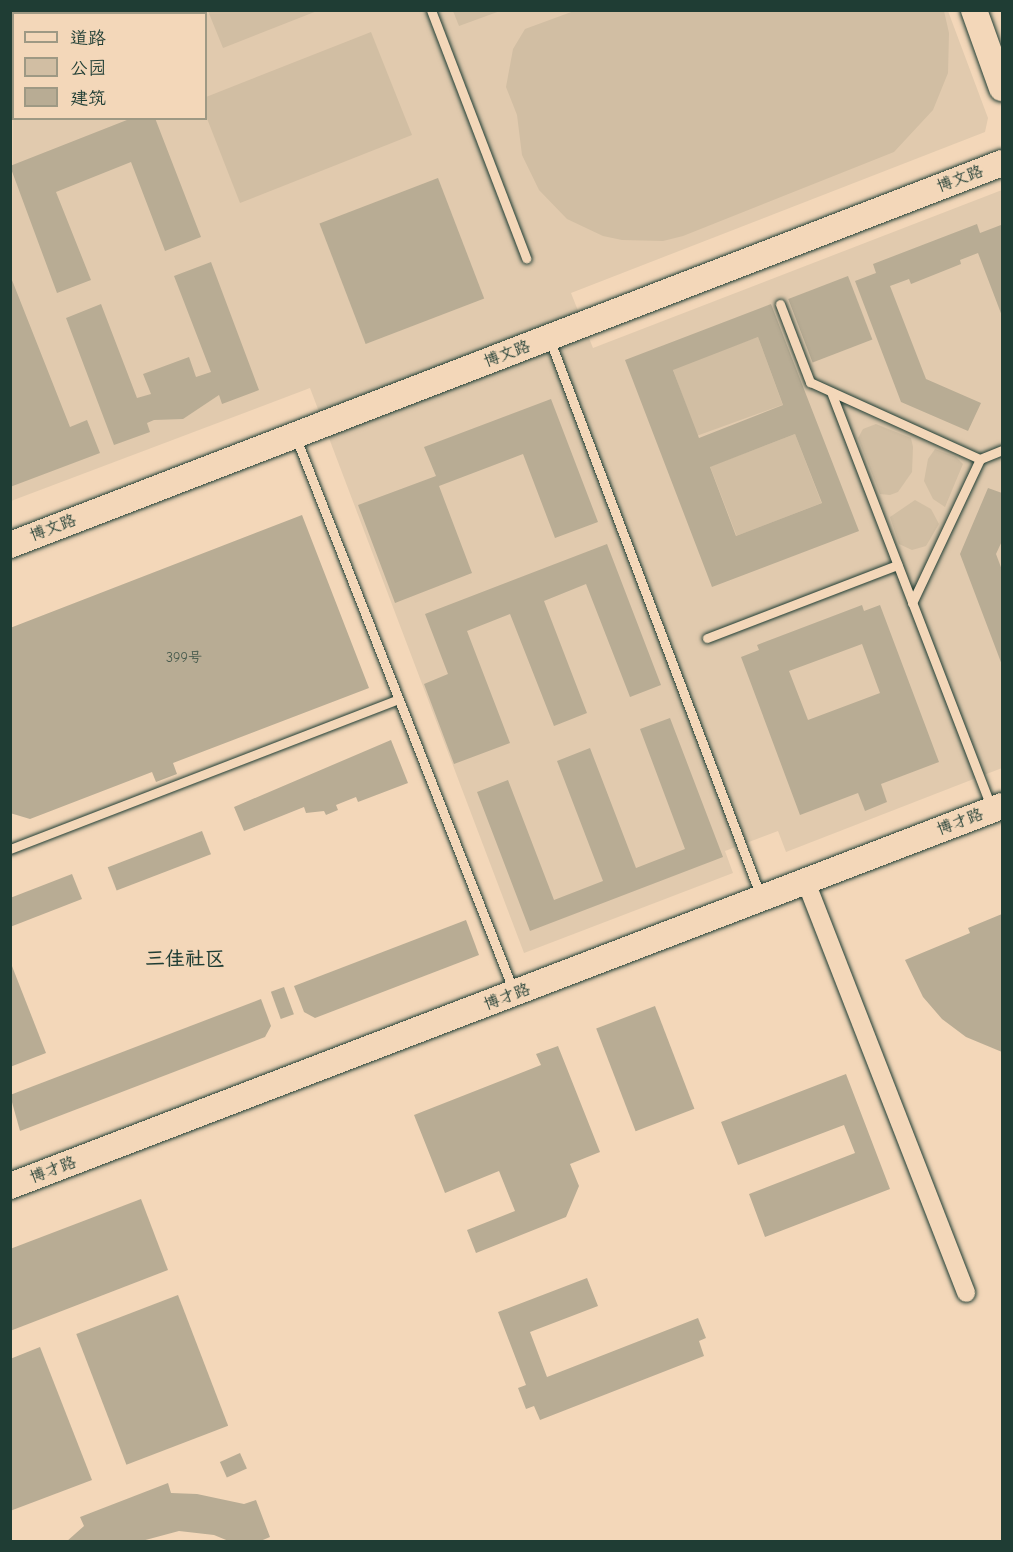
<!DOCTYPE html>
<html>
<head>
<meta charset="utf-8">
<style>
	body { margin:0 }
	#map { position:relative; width:1013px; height:1552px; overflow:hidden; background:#f3d7b9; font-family:"Comic Neue","LXGW WenKai TC",sans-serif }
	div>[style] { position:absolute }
	.built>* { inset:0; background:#e1caae }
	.green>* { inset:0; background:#d1bea3; transform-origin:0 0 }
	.building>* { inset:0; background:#b8ac94; transform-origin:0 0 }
	.roads { filter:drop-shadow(0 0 2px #1f3d34) drop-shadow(0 0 2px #1f3d34) }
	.lane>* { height:9px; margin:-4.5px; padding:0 4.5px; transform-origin:4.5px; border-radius:4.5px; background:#f3d7b9 }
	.street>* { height:18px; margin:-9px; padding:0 9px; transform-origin:9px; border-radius:9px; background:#f3d7b9 }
	.secondary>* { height:26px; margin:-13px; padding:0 13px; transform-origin:13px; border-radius:13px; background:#f3d7b9 }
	span { translate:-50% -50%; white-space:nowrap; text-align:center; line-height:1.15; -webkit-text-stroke:4.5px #f3d7b9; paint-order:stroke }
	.number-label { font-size:14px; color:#45594c }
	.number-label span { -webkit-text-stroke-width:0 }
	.street-label { font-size:16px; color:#1f3d34 }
	.quarter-label { font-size:20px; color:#1f3d34; font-weight:700 }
	.frame { position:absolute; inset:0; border:12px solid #1f3d34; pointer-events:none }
	.legend { position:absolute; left:12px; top:12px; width:195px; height:108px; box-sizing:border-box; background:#f3d7b9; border:2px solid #9e9984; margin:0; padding:8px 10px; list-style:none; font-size:18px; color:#1f3d34 }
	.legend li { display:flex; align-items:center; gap:12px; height:30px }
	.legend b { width:30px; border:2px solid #9e9984 }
</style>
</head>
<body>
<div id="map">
	<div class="built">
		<div style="clip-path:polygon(24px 11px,948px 11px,988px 118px,985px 132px,571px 293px,593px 348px,1002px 190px,1002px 768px,786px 852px,778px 831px,725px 851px,733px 873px,524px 953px,310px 388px,11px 501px,13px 49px,14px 118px,206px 118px,206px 14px,24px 13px)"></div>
	</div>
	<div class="green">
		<div style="clip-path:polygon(208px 11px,317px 11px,223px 48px)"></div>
		<div style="clip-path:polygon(453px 11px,500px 11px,459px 26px)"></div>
		<div style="clip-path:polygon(574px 11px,944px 11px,949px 33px,948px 73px,933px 110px,894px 152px,683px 236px,663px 241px,622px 240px,603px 236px,567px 219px,539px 190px,522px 155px,517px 115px,506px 87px,513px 49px,525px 29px)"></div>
		<div style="clip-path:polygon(371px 32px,412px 135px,240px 203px,206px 116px,206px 97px)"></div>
		<div style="left:758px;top:337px;width:72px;height:91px;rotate:70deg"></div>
		<div style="clip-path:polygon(876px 424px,911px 438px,913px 447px,912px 472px,898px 492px,890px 495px,880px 494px,858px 438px,863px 429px)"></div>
		<div style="left:795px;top:434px;width:74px;height:91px;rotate:69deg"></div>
		<div style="clip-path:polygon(935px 449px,956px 457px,963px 464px,945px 507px,933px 499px,924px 481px,928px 459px)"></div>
		<div style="clip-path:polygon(915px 500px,931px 509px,939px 524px,926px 546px,912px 550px,899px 544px,890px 517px)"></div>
	</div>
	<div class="building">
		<div style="clip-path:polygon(51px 10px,172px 10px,50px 14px)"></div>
		<div style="clip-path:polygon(132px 118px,155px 118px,201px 237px,165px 251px,131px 162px,56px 192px,91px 280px,57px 293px,10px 166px)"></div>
		<div style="left:438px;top:178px;width:129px;height:127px;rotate:69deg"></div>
		<div style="clip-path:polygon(977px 224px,980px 233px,1001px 225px,1002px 228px,1002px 316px,978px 253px,960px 260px,961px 264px,911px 284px,909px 279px,890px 286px,926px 379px,981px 403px,968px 431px,901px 402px,855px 281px,876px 273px,873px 264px)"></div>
		<div style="clip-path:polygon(211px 262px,259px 390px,222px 404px,219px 395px,183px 419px,154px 420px,147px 423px,150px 432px,114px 445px,66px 318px,101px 304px,137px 398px,151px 394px,143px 374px,189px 357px,196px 377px,211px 372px,174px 276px)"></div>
		<div style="clip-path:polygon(10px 275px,70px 427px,87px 420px,100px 453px,10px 487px)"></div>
		<div style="left:848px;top:276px;width:68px;height:64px;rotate:69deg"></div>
		<div style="clip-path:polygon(evenodd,771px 304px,859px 531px,712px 587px,625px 360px,771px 304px,758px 337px,783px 405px,699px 438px,673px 370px,758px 337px,771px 304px,795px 434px,822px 503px,736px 536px,710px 467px,795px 434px)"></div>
		<div style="clip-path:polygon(551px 399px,598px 522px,555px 538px,523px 454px,439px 486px,472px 573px,395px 603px,358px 505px,436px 476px,424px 447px)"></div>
		<div style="clip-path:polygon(988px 488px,1002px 493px,1002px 541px,996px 554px,1002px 570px,1002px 665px,960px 554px)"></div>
		<div style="clip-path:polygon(302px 515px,369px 688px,173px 763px,177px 774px,156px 782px,152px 772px,30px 819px,10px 813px,10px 628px)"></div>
		<div style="clip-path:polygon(607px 544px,661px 685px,630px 697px,586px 584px,544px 601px,587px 713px,554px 726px,510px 614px,467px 631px,510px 743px,454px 764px,424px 684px,448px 674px,425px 614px)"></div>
		<div style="clip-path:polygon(evenodd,862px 605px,864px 611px,880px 605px,939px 762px,881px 784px,887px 802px,865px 811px,858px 793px,800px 815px,741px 657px,759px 650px,757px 645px,862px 605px,862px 644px,880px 693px,808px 720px,789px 671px,862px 644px)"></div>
		<div style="clip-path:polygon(670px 718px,723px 857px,530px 931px,477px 792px,508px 780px,554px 900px,603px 881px,557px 761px,590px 748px,636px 868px,685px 849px,640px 729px)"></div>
		<div style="clip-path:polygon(391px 740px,408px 783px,358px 802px,356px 797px,336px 805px,338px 810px,326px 815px,324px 811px,306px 813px,304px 807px,244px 831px,234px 807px)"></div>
		<div style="left:202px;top:831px;width:25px;height:101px;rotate:69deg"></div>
		<div style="clip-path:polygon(72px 874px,82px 899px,10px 927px,10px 898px)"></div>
		<div style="clip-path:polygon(1002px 914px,1002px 1052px,966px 1037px,942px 1019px,923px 997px,905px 960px,970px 933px,968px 928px)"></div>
		<div style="clip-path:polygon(466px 920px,479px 955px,315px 1018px,304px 1012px,294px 986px)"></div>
		<div style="clip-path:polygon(10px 961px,46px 1053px,10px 1067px)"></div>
		<div style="left:284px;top:987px;width:29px;height:14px;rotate:70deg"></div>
		<div style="clip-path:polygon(261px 999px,271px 1026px,265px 1037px,20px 1131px,10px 1095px)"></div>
		<div style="left:655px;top:1006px;width:110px;height:63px;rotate:69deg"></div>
		<div style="clip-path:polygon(558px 1046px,600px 1152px,570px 1164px,579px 1186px,566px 1217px,476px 1253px,467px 1230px,515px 1211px,499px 1171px,445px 1193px,414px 1115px,541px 1065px,536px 1054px)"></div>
		<div style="clip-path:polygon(846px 1074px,890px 1189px,765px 1237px,749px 1194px,855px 1153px,844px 1125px,738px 1165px,721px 1122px)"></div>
		<div style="clip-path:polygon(141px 1199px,168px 1270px,10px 1331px,10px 1249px)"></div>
		<div style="clip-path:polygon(587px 1278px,598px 1306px,530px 1332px,547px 1377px,698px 1318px,706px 1338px,699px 1341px,704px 1356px,540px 1420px,534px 1406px,526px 1409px,518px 1388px,526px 1385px,498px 1312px)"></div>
		<div style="left:178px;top:1295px;width:140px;height:109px;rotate:69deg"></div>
		<div style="clip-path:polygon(40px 1347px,92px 1480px,10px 1511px,10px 1359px)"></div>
		<div style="left:240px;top:1453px;width:17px;height:22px;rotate:66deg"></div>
		<div style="clip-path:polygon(168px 1483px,171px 1493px,197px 1494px,244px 1504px,256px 1500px,270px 1537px,258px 1542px,231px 1542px,214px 1535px,179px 1531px,138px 1542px,66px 1542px,84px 1526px,80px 1517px)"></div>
	</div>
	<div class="roads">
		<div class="lane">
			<div style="left:431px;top:10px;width:266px;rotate:69deg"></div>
			<div style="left:780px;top:304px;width:84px;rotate:69deg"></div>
			<div style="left:810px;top:382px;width:187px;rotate:24.4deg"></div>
			<div style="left:980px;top:459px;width:24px;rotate:-22deg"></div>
			<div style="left:549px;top:338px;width:598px;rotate:69.23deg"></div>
			<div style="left:831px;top:392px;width:445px;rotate:68.9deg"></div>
			<div style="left:296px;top:438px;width:595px;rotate:68.52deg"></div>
			<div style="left:912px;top:603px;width:159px;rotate:-64.7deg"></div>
			<div style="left:707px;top:638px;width:204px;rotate:-21deg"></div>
			<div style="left:10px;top:849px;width:416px;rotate:-21.1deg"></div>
		</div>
		<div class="street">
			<div style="left:806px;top:882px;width:441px;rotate:68.7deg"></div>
		</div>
		<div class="secondary">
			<div style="left:974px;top:10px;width:83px;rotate:70.3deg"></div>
			<div style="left:10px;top:545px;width:1063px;rotate:-21.06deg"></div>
			<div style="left:10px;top:1186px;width:1062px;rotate:-20.96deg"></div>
		</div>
	</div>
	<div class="number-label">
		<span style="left:184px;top:658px">399号</span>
	</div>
	<div class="street-label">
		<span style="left:960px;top:179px;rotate:-21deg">博文路</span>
		<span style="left:507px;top:354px;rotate:-21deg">博文路</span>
		<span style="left:53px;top:528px;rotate:-21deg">博文路</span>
		<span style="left:960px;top:822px;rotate:-21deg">博才路</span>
		<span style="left:507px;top:997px;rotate:-21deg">博才路</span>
		<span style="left:53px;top:1170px;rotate:-21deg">博才路</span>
	</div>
	<div class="quarter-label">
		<span style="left:185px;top:958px">三佳社区</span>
	</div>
	<div class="frame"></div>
	<ul class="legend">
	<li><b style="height:8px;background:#f3d7b9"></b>道路</li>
	<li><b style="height:16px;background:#d1bea3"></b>公园</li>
	<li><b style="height:16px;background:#b8ac94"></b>建筑</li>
	</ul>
</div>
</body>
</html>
